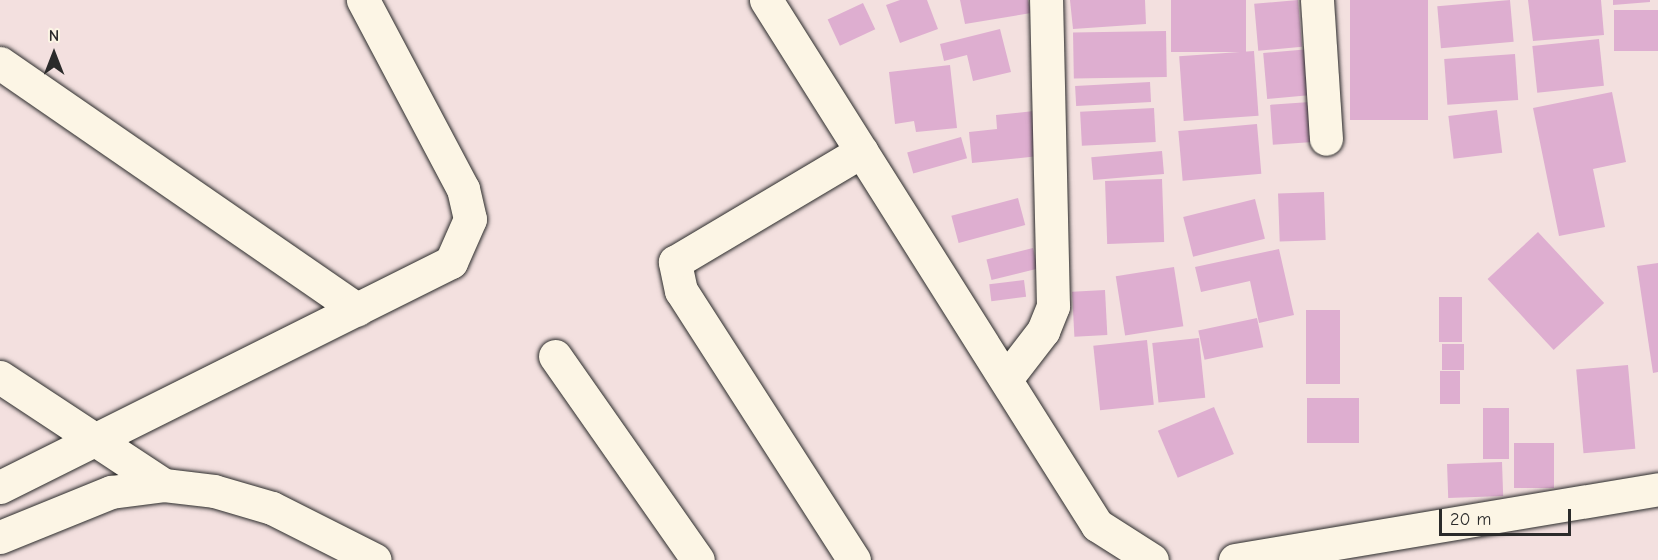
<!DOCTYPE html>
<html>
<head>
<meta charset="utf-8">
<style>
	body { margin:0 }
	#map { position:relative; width:1658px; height:560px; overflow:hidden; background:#f3e0df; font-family:"Comic Neue",sans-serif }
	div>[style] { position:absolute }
	.building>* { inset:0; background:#deaed0; transform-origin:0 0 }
	.roads { filter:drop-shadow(0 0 2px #2b2b2b) drop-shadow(0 0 2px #2b2b2b) }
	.minor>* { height:33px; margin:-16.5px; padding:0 16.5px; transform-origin:16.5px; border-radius:16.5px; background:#fcf5e5 }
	span { translate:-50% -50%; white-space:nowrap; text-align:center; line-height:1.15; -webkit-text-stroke:6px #fcf5e5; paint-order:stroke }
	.north { position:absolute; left:24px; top:24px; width:60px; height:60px; -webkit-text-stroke:4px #fcf5e5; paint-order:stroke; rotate:0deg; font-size:16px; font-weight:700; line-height:24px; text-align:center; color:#2b2b2b }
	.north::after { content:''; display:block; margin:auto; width:21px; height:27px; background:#2b2b2b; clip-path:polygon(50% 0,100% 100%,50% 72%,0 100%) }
	.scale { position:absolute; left:1439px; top:509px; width:132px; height:27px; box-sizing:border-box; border:3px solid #2b2b2b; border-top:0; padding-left:8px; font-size:18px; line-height:21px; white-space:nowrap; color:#2b2b2b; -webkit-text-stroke:4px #fcf5e5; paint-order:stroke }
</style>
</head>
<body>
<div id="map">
	<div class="building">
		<div style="clip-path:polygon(900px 0,927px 0,938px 29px,900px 43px,886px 5px)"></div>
		<div style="clip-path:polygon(960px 0,1028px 0,1031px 13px,965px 24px)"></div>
		<div style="clip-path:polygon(1070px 0,1145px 0,1146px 24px,1073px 29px)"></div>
		<div style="left:1171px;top:0;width:75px;height:52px"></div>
		<div style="left:1298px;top:0;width:47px;height:44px;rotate:85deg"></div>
		<div style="left:1350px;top:0;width:78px;height:120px"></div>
		<div style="left:1510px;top:0;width:42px;height:73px;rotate:85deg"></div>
		<div style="clip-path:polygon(1528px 0,1601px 0,1604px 35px,1533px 41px)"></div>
		<div style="clip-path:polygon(1613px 0,1650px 0,1650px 2px,1613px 5px)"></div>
		<div style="left:863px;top:3px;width:29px;height:39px;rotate:65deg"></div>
		<div style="left:1658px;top:10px;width:41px;height:44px;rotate:90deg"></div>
		<div style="clip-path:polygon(1000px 29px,1011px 72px,973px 81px,967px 55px,944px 61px,940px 44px)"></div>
		<div style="left:1166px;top:31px;width:46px;height:93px;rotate:89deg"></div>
		<div style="left:1599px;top:39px;width:47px;height:67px;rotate:84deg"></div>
		<div style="left:1310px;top:49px;width:46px;height:47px;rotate:85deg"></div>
		<div style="left:1254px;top:51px;width:65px;height:75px;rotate:86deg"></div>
		<div style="left:1515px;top:54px;width:46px;height:71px;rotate:86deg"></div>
		<div style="clip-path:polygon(950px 65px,957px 128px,916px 132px,914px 121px,895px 124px,889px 72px)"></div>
		<div style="left:1150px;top:82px;width:20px;height:75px;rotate:87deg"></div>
		<div style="clip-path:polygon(1612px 92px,1626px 162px,1593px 169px,1605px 227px,1559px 236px,1533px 108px)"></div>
		<div style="left:1310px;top:102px;width:40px;height:40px;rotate:86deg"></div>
		<div style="left:1154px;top:108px;width:34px;height:74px;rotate:87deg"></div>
		<div style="left:1497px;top:110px;width:43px;height:49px;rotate:83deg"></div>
		<div style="clip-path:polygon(1034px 111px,1039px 156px,972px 163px,969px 132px,997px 129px,996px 115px)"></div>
		<div style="left:1257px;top:124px;width:50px;height:79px;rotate:85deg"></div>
		<div style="left:961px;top:137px;width:22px;height:56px;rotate:74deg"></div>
		<div style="left:1162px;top:151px;width:23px;height:71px;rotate:85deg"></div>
		<div style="left:1162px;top:179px;width:63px;height:57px;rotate:88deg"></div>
		<div style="left:1324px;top:192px;width:48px;height:46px;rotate:88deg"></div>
		<div style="left:1018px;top:198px;width:28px;height:69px;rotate:75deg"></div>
		<div style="left:1255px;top:199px;width:41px;height:74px;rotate:76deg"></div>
		<div style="left:1538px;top:232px;width:97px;height:69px;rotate:47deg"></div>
		<div style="left:1033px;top:248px;width:21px;height:48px;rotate:76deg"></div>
		<div style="clip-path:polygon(1279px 249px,1294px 315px,1259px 323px,1250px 281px,1201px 292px,1195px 267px)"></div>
		<div style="clip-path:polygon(1658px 263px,1658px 372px,1653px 373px,1637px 266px)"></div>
		<div style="left:1174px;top:267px;width:60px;height:59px;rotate:81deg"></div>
		<div style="left:1024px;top:280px;width:17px;height:35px;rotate:83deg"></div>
		<div style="left:1105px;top:290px;width:45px;height:33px;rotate:87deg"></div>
		<div style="left:1439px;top:297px;width:23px;height:45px"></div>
		<div style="left:1306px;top:310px;width:34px;height:74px"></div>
		<div style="left:1257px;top:318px;width:30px;height:60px;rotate:78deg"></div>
		<div style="left:1199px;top:338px;width:60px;height:47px;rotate:84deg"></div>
		<div style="left:1147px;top:340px;width:65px;height:54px;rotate:84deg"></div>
		<div style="left:1442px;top:344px;width:22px;height:26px"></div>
		<div style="left:1628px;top:365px;width:84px;height:52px;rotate:85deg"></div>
		<div style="left:1440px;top:371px;width:20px;height:33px"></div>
		<div style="left:1359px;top:398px;width:45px;height:52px;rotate:90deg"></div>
		<div style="left:1214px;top:407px;width:51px;height:61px;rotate:67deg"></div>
		<div style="left:1483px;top:408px;width:26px;height:51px"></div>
		<div style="left:1514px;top:443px;width:40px;height:45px"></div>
		<div style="left:1502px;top:462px;width:34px;height:55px;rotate:88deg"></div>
	</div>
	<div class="roads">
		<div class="minor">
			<div style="left:766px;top:0;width:621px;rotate:57.77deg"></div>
			<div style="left:1097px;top:525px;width:65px;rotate:32.5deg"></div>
			<div style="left:1317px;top:0;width:139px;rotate:86.3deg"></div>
			<div style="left:0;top:63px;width:434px;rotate:34.6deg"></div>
			<div style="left:555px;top:356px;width:249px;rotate:55deg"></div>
			<div style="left:0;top:377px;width:196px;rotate:33.4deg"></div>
			<div style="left:1006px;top:379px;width:61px;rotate:-52.4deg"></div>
			<div style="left:1043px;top:331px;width:27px;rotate:-68deg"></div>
			<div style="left:1053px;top:306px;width:306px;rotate:-91.3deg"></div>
			<div style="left:0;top:487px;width:504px;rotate:-26.51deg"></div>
			<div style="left:451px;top:262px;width:47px;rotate:-66.2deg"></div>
			<div style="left:470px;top:219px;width:31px;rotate:-103deg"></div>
			<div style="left:463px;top:189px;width:214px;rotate:-117.9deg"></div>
			<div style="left:0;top:537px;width:120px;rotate:-22.1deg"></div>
			<div style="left:111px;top:492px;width:53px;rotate:-7.5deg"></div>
			<div style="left:164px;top:485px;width:50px;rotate:6.8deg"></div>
			<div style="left:214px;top:491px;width:60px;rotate:16.3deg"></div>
			<div style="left:272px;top:508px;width:115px;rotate:26.8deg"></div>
			<div style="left:854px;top:560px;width:320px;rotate:-122.7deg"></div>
			<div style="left:681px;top:291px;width:30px;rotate:-102deg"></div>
			<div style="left:675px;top:262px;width:217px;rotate:-30.7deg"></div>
			<div style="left:1235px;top:560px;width:429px;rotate:-9.5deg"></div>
		</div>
	</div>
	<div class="north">N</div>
	<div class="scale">20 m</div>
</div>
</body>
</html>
